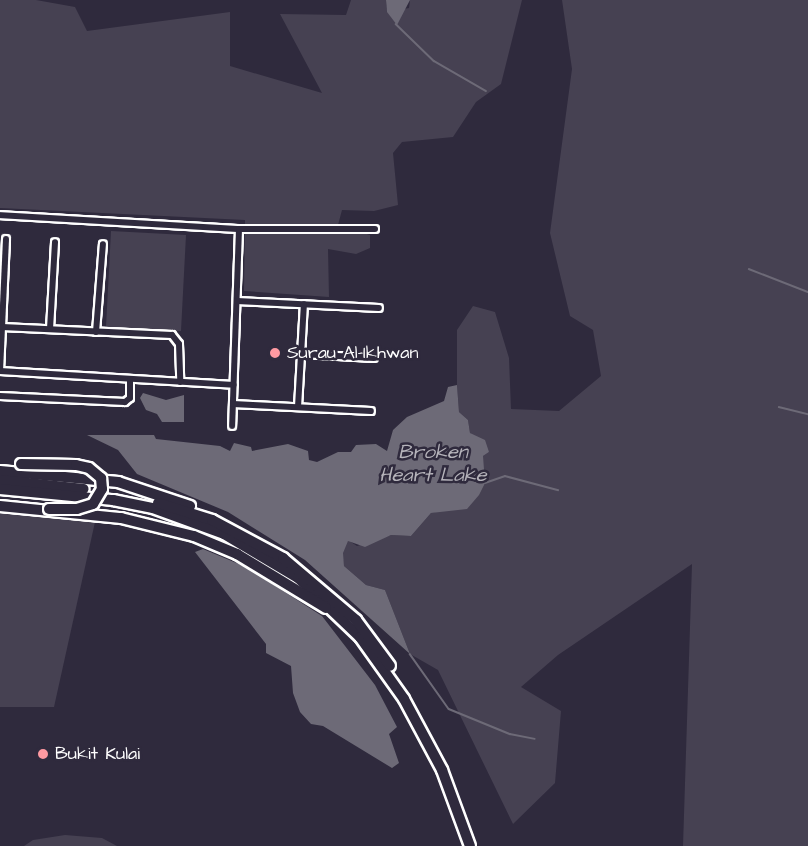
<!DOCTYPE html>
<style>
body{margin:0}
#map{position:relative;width:808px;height:846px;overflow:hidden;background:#2f2a3d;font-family:"Architects Daughter",sans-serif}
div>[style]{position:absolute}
.green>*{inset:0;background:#464152}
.water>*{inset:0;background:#6d6a77}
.stream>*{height:1.5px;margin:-0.75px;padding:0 0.75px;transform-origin:0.75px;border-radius:0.75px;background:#6d6a77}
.roads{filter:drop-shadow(2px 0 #fff) drop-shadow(-2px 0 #fff) drop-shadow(0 2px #fff) drop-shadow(0 -2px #fff)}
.minor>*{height:6px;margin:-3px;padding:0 3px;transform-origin:3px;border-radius:3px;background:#2f2a3d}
.primary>*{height:10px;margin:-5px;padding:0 5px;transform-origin:5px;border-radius:5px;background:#2f2a3d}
.bridges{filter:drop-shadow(2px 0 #fff) drop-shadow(-2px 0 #fff) drop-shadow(0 2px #fff) drop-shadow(0 -2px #fff)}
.primary-bridge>*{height:10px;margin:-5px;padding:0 5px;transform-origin:5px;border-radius:5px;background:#2f2a3d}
.dots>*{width:16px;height:16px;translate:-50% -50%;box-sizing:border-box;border:3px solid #2f2a3d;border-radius:50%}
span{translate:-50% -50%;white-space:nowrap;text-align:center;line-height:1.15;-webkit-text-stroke:5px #2f2a3d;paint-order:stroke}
.poi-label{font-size:18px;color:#fff}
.left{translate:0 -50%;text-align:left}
.water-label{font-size:20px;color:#b6b4bb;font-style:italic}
</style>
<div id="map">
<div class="green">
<i style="clip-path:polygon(0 0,36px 0,75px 7px,87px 31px,230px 12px,230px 66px,322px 93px,280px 14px,346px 15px,351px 0,386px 0,387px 12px,409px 8px,410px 0,522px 0,501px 84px,476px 102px,453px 137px,402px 142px,393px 153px,398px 205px,374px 211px,342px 210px,338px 225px,370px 235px,370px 248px,356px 254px,328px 249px,329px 297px,244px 291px,245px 220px,0 208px)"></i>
<i style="clip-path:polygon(562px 0,808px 0,808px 846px,683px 846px,692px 564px,558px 655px,521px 687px,561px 711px,555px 783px,513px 824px,438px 670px,410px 654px,385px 590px,366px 585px,344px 566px,342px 553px,348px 540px,357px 546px,391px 535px,411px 536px,431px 513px,445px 510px,482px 468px,483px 456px,489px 452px,470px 433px,468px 420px,459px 412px,457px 385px,457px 330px,473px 306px,495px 312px,509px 358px,511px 409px,559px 411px,601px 376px,593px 330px,570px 316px,550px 233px,572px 69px)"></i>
<i style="clip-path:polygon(111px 231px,186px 235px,181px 331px,106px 327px)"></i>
<i style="clip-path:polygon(0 513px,95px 522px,54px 707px,0 707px)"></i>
<i style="clip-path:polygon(65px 835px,102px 838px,117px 846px,24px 846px,33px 840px)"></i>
</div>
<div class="water">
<i style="clip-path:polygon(386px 0,410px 0,397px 25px,387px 12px)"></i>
<i style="clip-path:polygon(457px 385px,459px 412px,468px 420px,470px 433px,485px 440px,489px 452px,483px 456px,485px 483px,479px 495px,467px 509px,431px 513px,411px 536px,391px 535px,365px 547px,348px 541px,343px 553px,344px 566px,366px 585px,385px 590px,410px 654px,305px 560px,228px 512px,137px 474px,118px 450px,87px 435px,154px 435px,156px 439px,220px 446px,230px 451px,234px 443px,251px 447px,252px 451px,288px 444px,308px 451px,309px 460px,317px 462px,338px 452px,351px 452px,356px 445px,376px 444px,387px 451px,393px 430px,407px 417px,444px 401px,448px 387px)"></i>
<i style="clip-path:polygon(143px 393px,166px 400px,184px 395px,184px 422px,162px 422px,157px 414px,146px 410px,140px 398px)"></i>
<i style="clip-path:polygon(203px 549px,246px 567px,322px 616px,375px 685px,397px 727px,389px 734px,399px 763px,392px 768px,323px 726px,311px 724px,300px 712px,293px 693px,291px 666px,266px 653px,266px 644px,195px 552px)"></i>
</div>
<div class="stream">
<i style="left:396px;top:24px;width:53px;rotate:44.2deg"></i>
<i style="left:434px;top:61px;width:60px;rotate:30deg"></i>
<i style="left:749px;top:269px;width:63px;rotate:21.3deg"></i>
<i style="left:779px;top:407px;width:30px;rotate:14deg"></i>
<i style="left:485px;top:483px;width:21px;rotate:-19deg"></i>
<i style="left:505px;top:476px;width:55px;rotate:14.8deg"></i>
<i style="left:410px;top:654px;width:67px;rotate:54.7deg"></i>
<i style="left:449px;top:709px;width:66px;rotate:22.3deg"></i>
<i style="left:510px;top:734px;width:25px;rotate:11deg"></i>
</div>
<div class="roads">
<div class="minor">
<i style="left:0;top:215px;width:239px;rotate:3.4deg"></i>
<i style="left:239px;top:229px;width:197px;rotate:92deg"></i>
<i style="left:239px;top:229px;width:136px"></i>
<i style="left:6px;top:239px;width:132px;rotate:92.6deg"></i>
<i style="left:0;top:371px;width:234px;rotate:3.4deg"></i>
<i style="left:237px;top:301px;width:142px;rotate:2.8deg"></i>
<i style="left:2px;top:327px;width:170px;rotate:2.7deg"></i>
<i style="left:172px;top:335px;width:11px;rotate:52deg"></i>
<i style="left:179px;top:344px;width:38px;rotate:88deg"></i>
<i style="left:50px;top:329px;width:87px;rotate:-86.7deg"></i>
<i style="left:96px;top:332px;width:88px;rotate:-85.5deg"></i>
<i style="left:301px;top:354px;width:73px;rotate:3.1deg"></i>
<i style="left:0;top:396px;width:125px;rotate:2.7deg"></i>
<i style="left:125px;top:402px;width:6px;rotate:-39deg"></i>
<i style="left:130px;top:398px;width:19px;rotate:-90deg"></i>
<i style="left:233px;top:404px;width:138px;rotate:2.9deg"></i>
<i style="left:298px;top:407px;width:103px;rotate:-86.7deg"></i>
</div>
<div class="primary">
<i style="left:0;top:471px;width:119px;rotate:5.3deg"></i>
<i style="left:118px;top:482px;width:76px;rotate:18.4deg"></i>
<i style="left:0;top:480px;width:84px;rotate:6.1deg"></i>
<i style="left:0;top:489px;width:114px;rotate:5.6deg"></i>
<i style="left:113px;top:500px;width:41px;rotate:11.3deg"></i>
<i style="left:153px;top:508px;width:76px;rotate:20.1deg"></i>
<i style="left:224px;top:534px;width:86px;rotate:30.7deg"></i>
<i style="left:298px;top:578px;width:86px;rotate:43.6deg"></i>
<i style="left:360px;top:637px;width:76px;rotate:54.6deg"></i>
<i style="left:404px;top:699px;width:81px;rotate:61.8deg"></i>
<i style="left:442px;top:770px;width:81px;rotate:69.8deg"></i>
<i style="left:158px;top:503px;width:57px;rotate:17.5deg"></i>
<i style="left:212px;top:520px;width:81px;rotate:28.2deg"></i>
<i style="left:283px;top:558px;width:96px;rotate:40.3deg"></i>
<i style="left:356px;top:620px;width:57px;rotate:53.5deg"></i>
<i style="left:0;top:506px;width:122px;rotate:5.7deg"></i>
<i style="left:121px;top:518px;width:75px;rotate:13.9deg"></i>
<i style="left:194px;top:536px;width:47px;rotate:22.7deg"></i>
<i style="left:237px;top:554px;width:104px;rotate:31.2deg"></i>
</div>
</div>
<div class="bridges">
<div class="primary-bridge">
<i style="left:21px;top:464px;width:55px;rotate:1deg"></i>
<i style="left:76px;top:465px;width:13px;rotate:13deg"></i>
<i style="left:89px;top:468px;width:16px;rotate:40deg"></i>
<i style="left:101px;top:478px;width:11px;rotate:85deg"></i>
<i style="left:102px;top:489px;width:17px;rotate:121deg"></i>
<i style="left:93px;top:504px;width:17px;rotate:163deg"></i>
<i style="left:77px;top:509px;width:28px;rotate:180deg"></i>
</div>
</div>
<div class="dots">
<i style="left:275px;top:353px;background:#ff9aa2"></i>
<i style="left:43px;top:754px;background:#ff9aa2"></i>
</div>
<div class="poi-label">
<span class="left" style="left:287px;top:353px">Surau Al-Ikhwan</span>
<span class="left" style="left:55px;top:754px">Bukit Kulai</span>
</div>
<div class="water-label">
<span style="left:433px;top:464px">Broken<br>Heart Lake</span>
</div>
</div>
